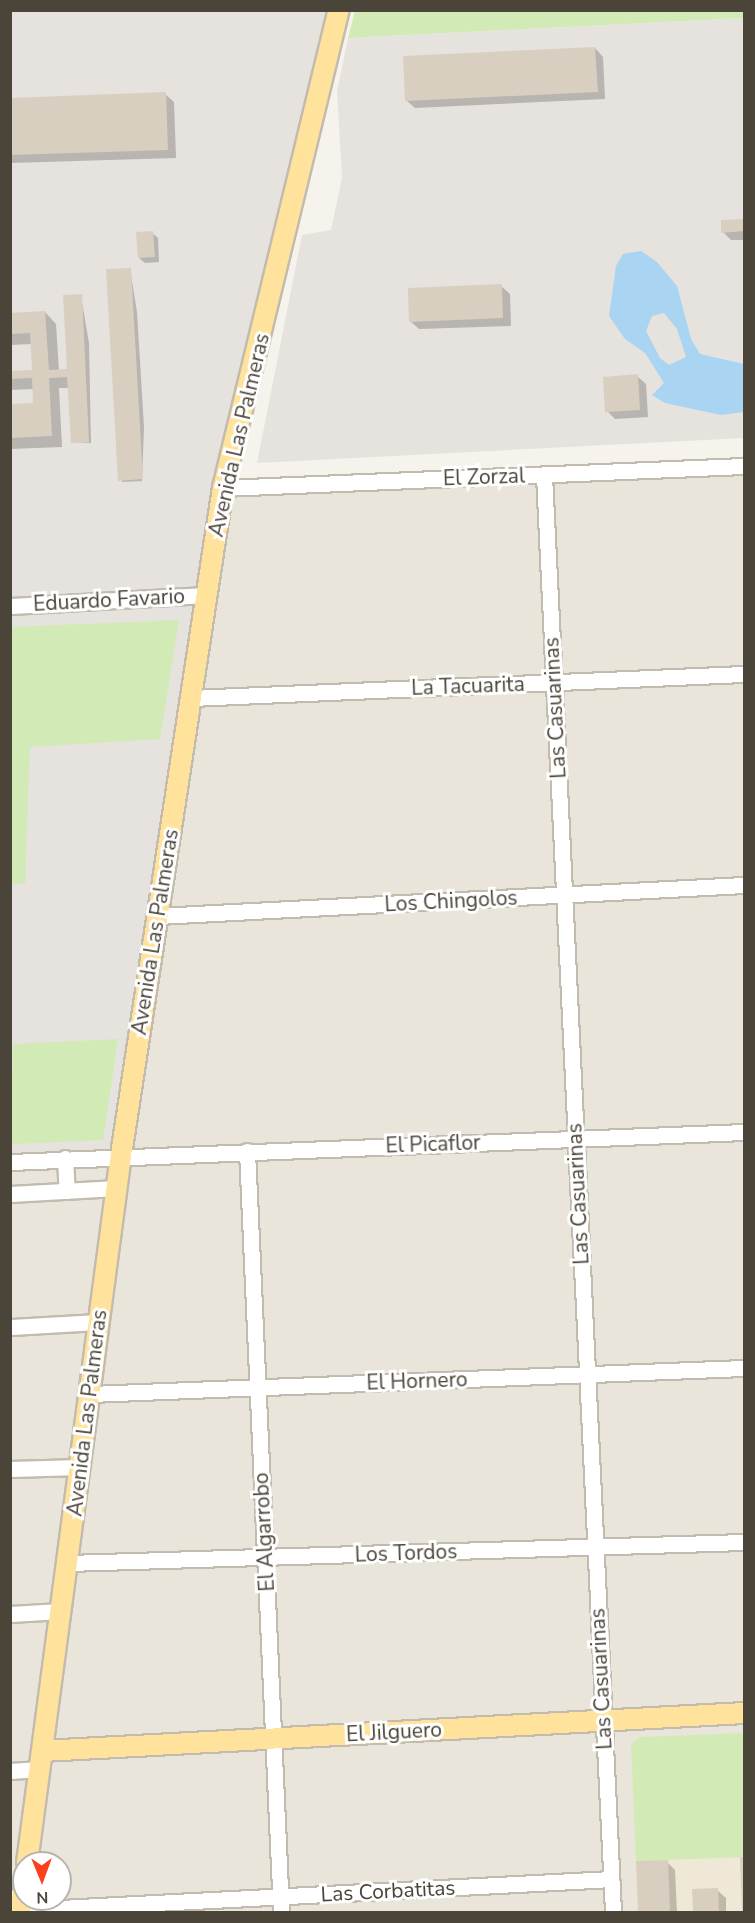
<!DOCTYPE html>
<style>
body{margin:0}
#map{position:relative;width:755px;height:1923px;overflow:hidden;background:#f6f3ec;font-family:"Nunito Sans",sans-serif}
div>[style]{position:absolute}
.residential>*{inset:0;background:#eae5da}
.industrial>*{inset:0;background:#e6e2dd}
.education>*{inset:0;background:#efe8d6}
.green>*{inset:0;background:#d2eab5}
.parking>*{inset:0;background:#e5e3e0}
.water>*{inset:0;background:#a9d4f2}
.shadow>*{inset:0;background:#0003}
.building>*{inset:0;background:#d8cfc1}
.roads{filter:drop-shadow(2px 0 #c2bbae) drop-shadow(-2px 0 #c2bbae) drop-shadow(0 2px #c2bbae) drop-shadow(0 -2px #c2bbae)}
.minor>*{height:15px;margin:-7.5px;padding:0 7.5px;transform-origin:7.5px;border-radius:7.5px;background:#fff}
.major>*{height:20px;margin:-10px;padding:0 10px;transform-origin:10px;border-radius:10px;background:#ffe39c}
span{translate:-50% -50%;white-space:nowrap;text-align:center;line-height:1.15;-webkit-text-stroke:6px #fff;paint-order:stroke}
.street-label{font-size:21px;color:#4b4439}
.frame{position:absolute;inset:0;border:12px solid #4b4439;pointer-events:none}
.north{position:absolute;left:12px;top:1851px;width:60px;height:60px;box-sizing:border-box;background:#fff;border:2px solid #b7b4b0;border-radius:50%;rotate:179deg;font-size:16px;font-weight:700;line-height:24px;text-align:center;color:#4b4439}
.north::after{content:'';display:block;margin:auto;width:21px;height:27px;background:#fc3f1d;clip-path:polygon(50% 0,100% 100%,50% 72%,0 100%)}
</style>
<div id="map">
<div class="residential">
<i style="clip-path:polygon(evenodd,744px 466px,744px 1912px,11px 1912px,11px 1162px,223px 488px,744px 466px,24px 1863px,60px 1863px,60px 1899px,24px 1899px,24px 1863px)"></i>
</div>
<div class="industrial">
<i style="clip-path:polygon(11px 11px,339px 11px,223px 488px,121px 1155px,11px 1162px)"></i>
<i style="clip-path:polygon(744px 18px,744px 438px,257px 463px,302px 235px,331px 230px,342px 178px,337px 91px,348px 38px)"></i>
</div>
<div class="education">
<i style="clip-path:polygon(744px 1857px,744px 1912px,638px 1912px,636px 1861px)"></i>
</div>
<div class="green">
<i style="clip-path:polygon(355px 11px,744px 10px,744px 18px,348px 38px)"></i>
<i style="clip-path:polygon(179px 620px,160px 739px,30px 747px,25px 884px,11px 883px,11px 627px)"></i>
<i style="clip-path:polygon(118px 1039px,103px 1140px,11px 1144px,13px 1044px)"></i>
<i style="clip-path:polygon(744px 1733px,744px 1857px,636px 1861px,631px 1744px,640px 1737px)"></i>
</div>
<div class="parking">
<i style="clip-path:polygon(170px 230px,174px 285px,140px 287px,138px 258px,154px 257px,153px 231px)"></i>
</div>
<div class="water">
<i style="clip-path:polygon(evenodd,641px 251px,657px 262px,677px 286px,691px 339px,700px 354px,744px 364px,744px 412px,721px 415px,665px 403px,652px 395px,664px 383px,645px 353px,625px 339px,609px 316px,616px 266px,623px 254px,641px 251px,664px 313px,677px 329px,686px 357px,669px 365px,660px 358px,646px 331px,652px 316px,664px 313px)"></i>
</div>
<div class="shadow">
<i style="clip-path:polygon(595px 48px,603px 57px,605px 99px,415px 108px,406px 100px)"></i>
<i style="clip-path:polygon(165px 94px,174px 102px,176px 158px,10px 163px,10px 99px)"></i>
<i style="clip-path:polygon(744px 220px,744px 240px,731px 240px,723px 232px,722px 221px)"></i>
<i style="clip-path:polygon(152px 233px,158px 238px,159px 262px,145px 263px,139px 258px)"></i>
<i style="clip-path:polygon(130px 269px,137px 312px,144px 427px,142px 481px,122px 482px)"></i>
<i style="clip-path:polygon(501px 286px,510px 294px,511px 326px,419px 329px,410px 321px)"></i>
<i style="clip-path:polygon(81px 296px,89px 343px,91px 443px,72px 442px,70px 388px,59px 388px,62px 447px,10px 449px,10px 406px,35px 404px,34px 389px,10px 390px,10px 373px,33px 372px,32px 344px,10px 345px,10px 314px,45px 312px,56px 324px,59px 371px,69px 370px)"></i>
<i style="clip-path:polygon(637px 376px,646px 384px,648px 417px,615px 419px,607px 411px)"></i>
<i style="clip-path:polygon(741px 1859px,744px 1859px,744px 1912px)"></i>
<i style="clip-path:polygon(667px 1862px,675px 1870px,677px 1912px,639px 1912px,638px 1863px)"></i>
<i style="clip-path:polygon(717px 1890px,726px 1898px,726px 1912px,695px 1912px,694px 1891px)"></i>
</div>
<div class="building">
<i style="clip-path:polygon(595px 47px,598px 92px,405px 101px,403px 56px)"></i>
<i style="clip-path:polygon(166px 92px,168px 150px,10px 155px,10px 98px)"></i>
<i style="clip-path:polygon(744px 219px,744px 231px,721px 233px,721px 220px)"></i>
<i style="clip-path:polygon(153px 231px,155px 257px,138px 258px,136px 232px)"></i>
<i style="clip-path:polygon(131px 268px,143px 479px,118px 481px,106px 269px)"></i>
<i style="clip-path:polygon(502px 284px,503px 318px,409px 322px,408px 288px)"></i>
<i style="clip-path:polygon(82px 294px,89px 442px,71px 443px,67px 377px,49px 378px,52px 436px,10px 438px,10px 404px,33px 403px,32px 378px,10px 379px,10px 371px,32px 370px,30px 333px,10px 334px,10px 313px,45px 311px,49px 370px,67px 369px,63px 295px)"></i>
<i style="clip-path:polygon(638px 374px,640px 410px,605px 412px,603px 377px)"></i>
<i style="clip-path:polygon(740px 1857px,744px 1857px,744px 1912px,742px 1912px)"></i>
<i style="clip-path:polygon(668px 1860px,670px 1912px,638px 1912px,636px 1861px)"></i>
<i style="clip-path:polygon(718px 1888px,719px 1912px,693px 1912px,692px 1889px)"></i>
</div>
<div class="roads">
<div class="minor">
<i style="left:544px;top:475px;width:1439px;rotate:87.25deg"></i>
<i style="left:223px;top:488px;width:521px;rotate:-2.42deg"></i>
<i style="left:10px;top:606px;width:197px;rotate:-3.2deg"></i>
<i style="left:191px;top:698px;width:554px;rotate:-2.49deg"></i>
<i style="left:158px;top:916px;width:587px;rotate:-3.03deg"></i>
<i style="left:247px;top:1151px;width:762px;rotate:87.44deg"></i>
<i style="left:65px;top:1158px;width:33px;rotate:87deg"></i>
<i style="left:10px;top:1162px;width:735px;rotate:-2.34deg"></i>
<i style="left:10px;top:1194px;width:107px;rotate:-3.2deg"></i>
<i style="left:10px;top:1327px;width:89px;rotate:-3.2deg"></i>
<i style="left:90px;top:1394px;width:655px;rotate:-2.28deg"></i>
<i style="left:10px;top:1469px;width:70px;rotate:-1.6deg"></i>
<i style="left:68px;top:1563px;width:676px;rotate:-1.78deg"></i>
<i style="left:10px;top:1614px;width:51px;rotate:-3.4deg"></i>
<i style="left:10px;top:1771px;width:30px;rotate:-4deg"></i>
<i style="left:10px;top:1898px;width:33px;rotate:20deg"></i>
<i style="left:41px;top:1909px;width:571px;rotate:-3.01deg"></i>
</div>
<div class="major">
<i style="left:43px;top:1751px;width:702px;rotate:-3.1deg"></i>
<i style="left:27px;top:1863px;width:714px;rotate:-82.44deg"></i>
<i style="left:121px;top:1155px;width:675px;rotate:-81.31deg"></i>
<i style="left:223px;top:488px;width:492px;rotate:-76.4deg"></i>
<i style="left:20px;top:1912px;width:30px;rotate:-82deg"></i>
</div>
</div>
<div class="street-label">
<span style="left:239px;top:435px;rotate:-77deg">Avenida Las Palmeras</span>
<span style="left:484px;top:477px;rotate:-2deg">El Zorzal</span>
<span style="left:109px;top:600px;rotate:-3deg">Eduardo Favario</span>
<span style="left:468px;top:686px;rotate:-2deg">La Tacuarita</span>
<span style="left:555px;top:708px;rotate:-93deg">Las Casuarinas</span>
<span style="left:451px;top:901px;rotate:-3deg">Los Chingolos</span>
<span style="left:155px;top:932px;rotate:-81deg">Avenida Las Palmeras</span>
<span style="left:433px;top:1144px;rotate:-2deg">El Picaflor</span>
<span style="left:578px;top:1194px;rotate:-93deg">Las Casuarinas</span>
<span style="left:417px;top:1381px;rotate:-2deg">El Hornero</span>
<span style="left:87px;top:1413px;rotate:-83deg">Avenida Las Palmeras</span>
<span style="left:264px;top:1532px;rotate:-93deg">El Algarrobo</span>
<span style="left:406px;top:1553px;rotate:-2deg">Los Tordos</span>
<span style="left:601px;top:1679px;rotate:-93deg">Las Casuarinas</span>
<span style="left:394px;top:1732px;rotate:-3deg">El Jilguero</span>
<span style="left:388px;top:1891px;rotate:-3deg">Las Corbatitas</span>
</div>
<div class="frame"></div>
<div class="north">N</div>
</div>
